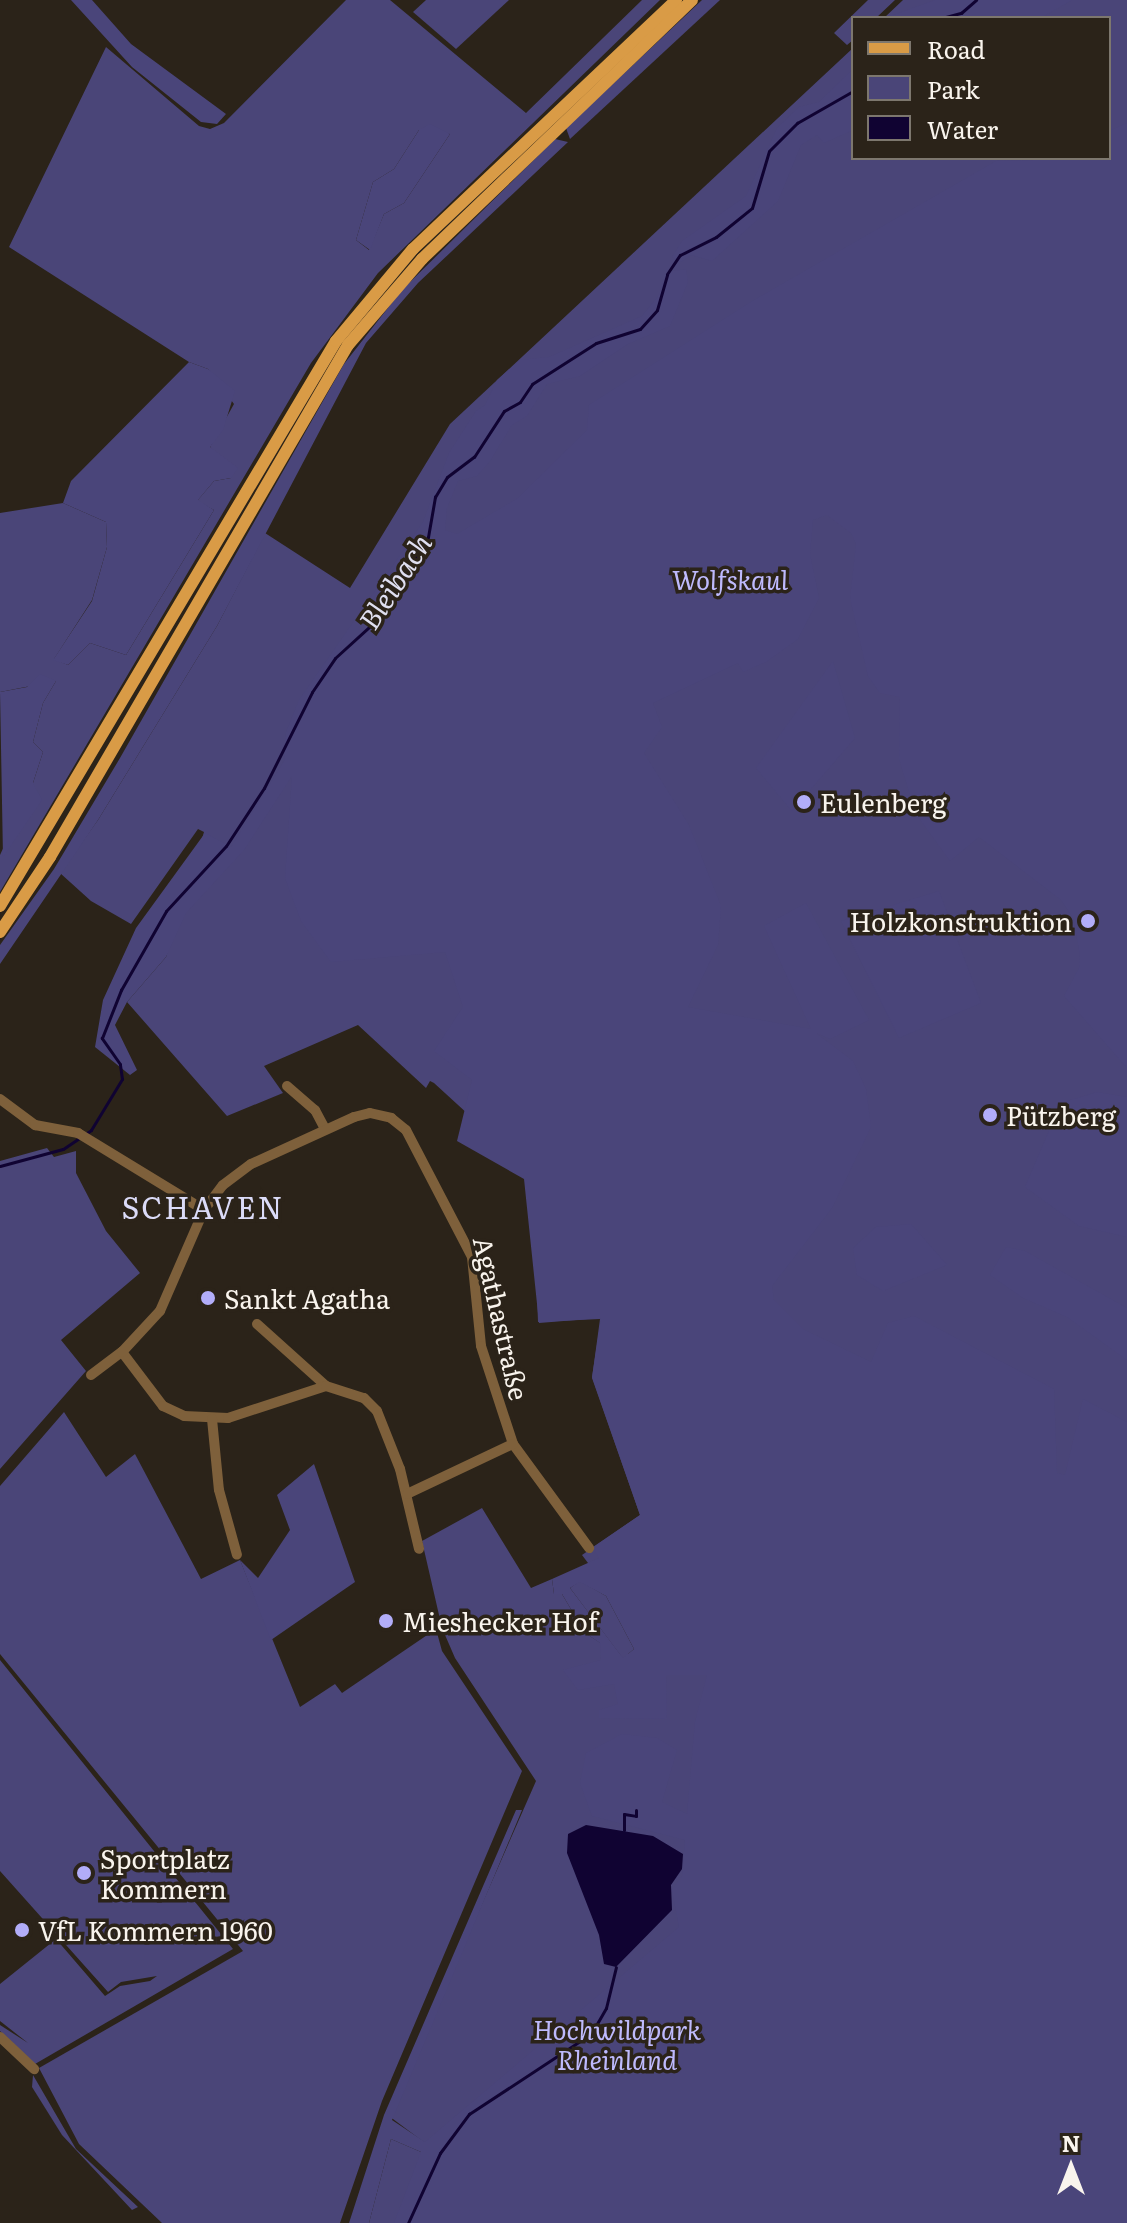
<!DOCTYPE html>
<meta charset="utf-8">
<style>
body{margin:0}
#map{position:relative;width:1127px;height:2223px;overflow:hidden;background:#2b2319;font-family:Literata,serif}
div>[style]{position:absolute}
.green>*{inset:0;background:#4a4578}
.forest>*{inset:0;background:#4a457a}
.water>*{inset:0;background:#100332}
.stream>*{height:3px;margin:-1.5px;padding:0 1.5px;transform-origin:1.5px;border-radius:1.5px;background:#100332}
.minor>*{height:10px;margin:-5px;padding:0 5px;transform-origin:5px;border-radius:5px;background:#7e603b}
.major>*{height:12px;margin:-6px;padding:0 6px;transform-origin:6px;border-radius:6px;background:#d99b46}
.dots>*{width:22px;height:22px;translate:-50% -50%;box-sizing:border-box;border:4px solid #2b2319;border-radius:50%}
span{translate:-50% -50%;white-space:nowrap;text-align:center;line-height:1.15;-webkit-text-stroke:7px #2b2319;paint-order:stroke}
.park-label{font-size:26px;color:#bebafd;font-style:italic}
.poi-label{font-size:26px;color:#f9f4ed}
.left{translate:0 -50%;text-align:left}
.right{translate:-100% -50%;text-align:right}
.street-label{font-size:26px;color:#f9f4ed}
.water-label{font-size:28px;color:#dfdff0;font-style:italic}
.quarter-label{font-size:30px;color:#dbdbf8;letter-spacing:2px}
.legend{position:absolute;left:851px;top:16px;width:260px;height:144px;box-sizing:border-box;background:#2b2319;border:2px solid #7d776e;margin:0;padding:10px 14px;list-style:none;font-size:24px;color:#f9f4ed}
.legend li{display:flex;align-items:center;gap:16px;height:40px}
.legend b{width:40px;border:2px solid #7d776e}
.north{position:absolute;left:1031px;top:2127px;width:80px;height:80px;-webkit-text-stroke:6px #2b2319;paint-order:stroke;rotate:0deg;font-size:22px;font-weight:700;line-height:32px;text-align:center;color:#f9f4ed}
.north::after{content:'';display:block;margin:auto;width:28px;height:36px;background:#f9f4ed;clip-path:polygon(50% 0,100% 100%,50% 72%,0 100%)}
</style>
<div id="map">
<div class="green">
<i style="clip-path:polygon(evenodd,346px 0,390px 0,526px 113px,642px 0,660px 0,378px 273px,311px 363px,0 892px,0 855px,33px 783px,43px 752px,33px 742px,43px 703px,56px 681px,0 692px,0 513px,63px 503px,106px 522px,107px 547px,92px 600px,54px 659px,68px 665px,90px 643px,126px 655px,214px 510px,197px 501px,214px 481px,231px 478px,210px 447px,234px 404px,208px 369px,189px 362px,9px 247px,106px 47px,199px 126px,210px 129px,224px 123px,346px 0,419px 130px,450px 134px,404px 203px,384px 214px,369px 250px,356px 240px,373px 182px,394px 169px,419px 130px)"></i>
<i style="clip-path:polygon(426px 0,509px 0,456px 49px,413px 12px)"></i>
<i style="clip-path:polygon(868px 0,895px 0,876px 18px,853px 18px,853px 40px,847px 45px,834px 33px)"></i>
<i style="clip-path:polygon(903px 0,1127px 0,1127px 2223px,369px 2223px,391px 2139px,421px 2152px,425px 2143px,389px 2116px,536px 1781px,455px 1658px,442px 1628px,422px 1541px,482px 1508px,531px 1588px,552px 1579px,554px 1594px,562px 1594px,585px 1633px,621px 1656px,570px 1588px,580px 1581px,606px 1596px,634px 1649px,628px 1654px,654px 1651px,582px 1555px,640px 1515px,592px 1378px,600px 1319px,538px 1322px,533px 1189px,516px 1158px,434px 1083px,430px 1081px,426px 1088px,358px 1025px,264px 1066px,283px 1093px,227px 1116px,127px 1002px,166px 957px,204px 832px,198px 829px,131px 924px,91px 901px,60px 873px,98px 820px,217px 626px,265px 533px,350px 588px,450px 424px,853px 48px,853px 158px,1109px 158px,1109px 18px,884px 18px)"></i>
<i style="clip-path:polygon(47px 1148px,54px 1157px,76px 1151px,76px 1173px,106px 1231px,140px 1273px,61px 1340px,86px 1371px,0 1469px,0 1161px)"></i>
<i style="clip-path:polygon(64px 1412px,106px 1477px,135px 1454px,201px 1579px,240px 1560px,300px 1707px,335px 1684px,342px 1693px,436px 1629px,442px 1651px,522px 1771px,382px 2101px,340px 2223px,162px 2223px,79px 2144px,39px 2068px,243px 1951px,0 1654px,0 1486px)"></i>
<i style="clip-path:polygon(0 1660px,233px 1949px,35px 2064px,0 2031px,0 2025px,28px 2043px,0 2021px,0 1984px,56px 1939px,105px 1996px,120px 1986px,150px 1981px,157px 1976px,121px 1982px,108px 1992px,0 1871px)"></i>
<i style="clip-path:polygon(33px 2075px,76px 2149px,138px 2207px,132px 2210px,62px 2135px,32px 2087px)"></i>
</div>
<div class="forest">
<i style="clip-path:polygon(71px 0,92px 0,131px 44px,226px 114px,217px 124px,201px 122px,132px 67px)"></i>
<i style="clip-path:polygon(702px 0,720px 0,570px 139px,566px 128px)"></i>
<i style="clip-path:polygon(935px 0,1072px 0,1041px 18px,885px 18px)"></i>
<i style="clip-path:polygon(853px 69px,853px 130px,824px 143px,817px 135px,801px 145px,778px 201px,712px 261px,691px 255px,681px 262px,672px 257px,682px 241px,746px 196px,777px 128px,799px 107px,819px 102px)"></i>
<i style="clip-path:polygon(evenodd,1127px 123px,1127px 1068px,1064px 996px,1079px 968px,1080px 955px,1073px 918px,1061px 900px,979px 837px,950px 861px,916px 814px,899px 759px,900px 697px,880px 693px,868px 676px,850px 598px,856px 544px,851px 533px,827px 515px,813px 520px,810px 554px,819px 598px,798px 639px,766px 662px,743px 672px,738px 663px,653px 703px,662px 727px,644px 753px,689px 825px,721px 906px,718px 945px,688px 1007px,811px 1029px,764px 926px,806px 903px,869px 1020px,830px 1039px,816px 1033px,853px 1061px,866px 1089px,871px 1127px,832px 1208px,772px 1286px,774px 1300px,803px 1329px,871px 1362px,888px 1323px,914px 1316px,1054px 1389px,1057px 1473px,1065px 1475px,1083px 1399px,1127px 1422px,1127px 2223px,394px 2223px,421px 2152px,391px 2139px,369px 2223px,349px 2223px,384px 2115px,516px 1810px,522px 1810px,392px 2120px,425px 2142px,679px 1927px,672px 1890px,682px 1876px,685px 1840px,592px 1816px,580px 1783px,586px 1753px,622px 1734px,657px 1738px,677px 1750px,662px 1802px,687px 1814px,695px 1722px,707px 1675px,666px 1675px,667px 1719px,599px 1718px,599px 1710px,618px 1704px,614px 1684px,578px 1690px,563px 1670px,601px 1660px,600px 1643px,585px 1633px,562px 1594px,554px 1594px,552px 1579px,599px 1558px,593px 1547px,640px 1515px,592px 1377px,601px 1318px,539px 1323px,524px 1179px,457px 1141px,472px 1080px,434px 1051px,463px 1007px,445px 952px,331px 962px,301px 921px,285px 878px,292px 776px,244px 850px,186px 913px,166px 957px,127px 1002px,115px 1025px,137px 1070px,130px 1075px,95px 1047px,103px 1000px,136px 928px,205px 833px,231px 847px,284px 761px,286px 732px,299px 700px,423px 522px,449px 453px,476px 411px,485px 405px,497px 380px,520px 360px,549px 357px,642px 316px,659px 295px,667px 272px,686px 269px,688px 282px,670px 326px,628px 344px,580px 376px,547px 384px,527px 416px,512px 425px,490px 461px,477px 476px,458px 481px,447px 508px,445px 530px,457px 534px,518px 498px,587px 430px,589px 405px,754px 300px,996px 161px,1109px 158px,1109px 131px,1127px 123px,580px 1582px,606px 1596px,634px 1649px,623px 1658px,570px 1588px,580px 1582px)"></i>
<i style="clip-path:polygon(430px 124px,450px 134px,404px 203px,384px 214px,370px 250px,356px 240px,373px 182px,394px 169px,419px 130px)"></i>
<i style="clip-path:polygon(555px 139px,568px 142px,418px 283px,366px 343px,217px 626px,98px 820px,0 964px,0 945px,54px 869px,120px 758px,344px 364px,402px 290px)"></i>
<i style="clip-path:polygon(189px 362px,208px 369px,235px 391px,223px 430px,210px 447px,238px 468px,231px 478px,214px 481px,198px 500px,214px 510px,126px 655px,90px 643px,68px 665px,53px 660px,92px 601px,107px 547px,106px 522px,63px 503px,71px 481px)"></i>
<i style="clip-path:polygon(833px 661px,855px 738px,792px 811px,756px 768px)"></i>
<i style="clip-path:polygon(40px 674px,56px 681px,43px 703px,33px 742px,43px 752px,33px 783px,42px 800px,3px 857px,0 692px,27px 687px)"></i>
<i style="clip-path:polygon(939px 891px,981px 1003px,899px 1038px,841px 921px)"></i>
<i style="clip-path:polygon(1097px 1092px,1127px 1097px,1127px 1237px,1079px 1226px,1025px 1187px,1061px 1103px)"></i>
<i style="clip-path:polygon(911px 1224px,947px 1265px,883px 1291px,857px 1275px,853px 1248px,876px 1227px)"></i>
<i style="clip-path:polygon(1006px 1247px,1025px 1251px,1127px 1308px,1127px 1360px,1067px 1317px,1023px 1298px,990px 1275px)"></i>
<i style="clip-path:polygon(314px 1464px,355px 1582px,271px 1640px,240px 1560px,258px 1578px,290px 1530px,277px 1495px)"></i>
</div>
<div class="water">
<i style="clip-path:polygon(586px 1825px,653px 1836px,683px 1854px,682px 1869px,671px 1885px,672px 1910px,616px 1967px,604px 1964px,599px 1935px,567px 1853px,568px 1834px)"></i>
</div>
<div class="stream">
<i style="left:942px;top:18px;width:20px;rotate:-15deg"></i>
<i style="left:961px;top:13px;width:20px;rotate:-41deg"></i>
<i style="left:0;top:1166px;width:65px;rotate:-15.1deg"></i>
<i style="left:63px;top:1149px;width:34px;rotate:-34deg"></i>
<i style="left:91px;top:1130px;width:60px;rotate:-58.7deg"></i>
<i style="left:122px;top:1079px;width:15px;rotate:-98deg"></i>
<i style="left:120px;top:1064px;width:32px;rotate:-125deg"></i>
<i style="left:102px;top:1038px;width:52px;rotate:-68.4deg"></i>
<i style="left:121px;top:990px;width:91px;rotate:-60.3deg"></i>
<i style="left:166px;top:911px;width:88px;rotate:-47.3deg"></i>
<i style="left:226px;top:846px;width:69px;rotate:-56.8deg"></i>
<i style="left:264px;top:788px;width:107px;rotate:-63.4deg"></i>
<i style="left:312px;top:692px;width:41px;rotate:-55.9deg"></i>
<i style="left:335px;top:658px;width:47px;rotate:-42.4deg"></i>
<i style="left:370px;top:626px;width:106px;rotate:-56.9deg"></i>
<i style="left:428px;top:537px;width:41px;rotate:-80.1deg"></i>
<i style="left:435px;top:497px;width:23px;rotate:-59deg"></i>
<i style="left:447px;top:477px;width:34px;rotate:-37deg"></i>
<i style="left:474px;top:457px;width:55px;rotate:-56.9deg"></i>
<i style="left:504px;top:411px;width:18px;rotate:-29deg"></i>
<i style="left:520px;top:402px;width:22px;rotate:-56deg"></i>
<i style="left:532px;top:384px;width:76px;rotate:-32.6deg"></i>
<i style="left:596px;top:343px;width:46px;rotate:-17.7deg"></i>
<i style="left:640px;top:329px;width:25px;rotate:-48deg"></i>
<i style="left:657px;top:310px;width:37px;rotate:-74deg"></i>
<i style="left:667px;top:274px;width:23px;rotate:-56deg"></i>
<i style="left:680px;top:255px;width:40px;rotate:-26.6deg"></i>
<i style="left:716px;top:237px;width:46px;rotate:-38.9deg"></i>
<i style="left:752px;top:208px;width:59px;rotate:-73.4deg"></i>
<i style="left:769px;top:151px;width:40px;rotate:-45deg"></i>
<i style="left:797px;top:123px;width:64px;rotate:-29.7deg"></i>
<i style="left:624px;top:1830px;width:16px;rotate:-90deg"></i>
<i style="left:624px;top:1814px;width:12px;rotate:9deg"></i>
<i style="left:636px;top:1816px;width:6px;rotate:-90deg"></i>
<i style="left:408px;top:2223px;width:77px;rotate:-65.4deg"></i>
<i style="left:440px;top:2153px;width:49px;rotate:-53.4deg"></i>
<i style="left:469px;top:2114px;width:146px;rotate:-33.3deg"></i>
<i style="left:591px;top:2034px;width:30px;rotate:-60deg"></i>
<i style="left:606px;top:2008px;width:42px;rotate:-76.3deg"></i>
</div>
<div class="minor">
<i style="left:287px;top:1086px;width:37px;rotate:41deg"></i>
<i style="left:315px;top:1110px;width:21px;rotate:62deg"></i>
<i style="left:0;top:1099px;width:44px;rotate:36.6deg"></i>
<i style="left:35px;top:1125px;width:44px;rotate:10.5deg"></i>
<i style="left:78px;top:1133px;width:148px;rotate:31.4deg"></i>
<i style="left:257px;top:1324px;width:93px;rotate:41.9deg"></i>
<i style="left:122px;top:1352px;width:68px;rotate:52.8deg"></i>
<i style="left:163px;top:1406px;width:23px;rotate:25deg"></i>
<i style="left:184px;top:1416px;width:44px;rotate:2.6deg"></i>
<i style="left:228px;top:1418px;width:103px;rotate:-18.1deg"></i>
<i style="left:326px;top:1386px;width:40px;rotate:18deg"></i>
<i style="left:364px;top:1398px;width:18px;rotate:45deg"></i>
<i style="left:377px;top:1411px;width:62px;rotate:68.4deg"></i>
<i style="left:400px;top:1469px;width:82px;rotate:76.6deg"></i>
<i style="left:91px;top:1375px;width:39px;rotate:-37deg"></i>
<i style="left:122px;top:1352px;width:56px;rotate:-47.2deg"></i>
<i style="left:160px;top:1311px;width:110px;rotate:-66.5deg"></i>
<i style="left:204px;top:1210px;width:31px;rotate:-53deg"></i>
<i style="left:223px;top:1185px;width:35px;rotate:-37deg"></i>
<i style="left:251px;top:1164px;width:113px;rotate:-24.5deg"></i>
<i style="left:354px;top:1117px;width:16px;rotate:-14deg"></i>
<i style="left:370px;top:1113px;width:22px;rotate:13deg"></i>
<i style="left:391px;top:1118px;width:19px;rotate:39deg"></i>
<i style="left:406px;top:1130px;width:143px;rotate:62.5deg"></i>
<i style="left:472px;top:1257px;width:89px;rotate:84.2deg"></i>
<i style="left:481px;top:1346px;width:103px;rotate:71.9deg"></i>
<i style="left:513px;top:1444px;width:129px;rotate:53.8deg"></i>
<i style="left:212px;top:1419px;width:71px;rotate:84.4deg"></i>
<i style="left:219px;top:1490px;width:67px;rotate:74.5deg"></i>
<i style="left:407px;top:1494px;width:117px;rotate:-25.3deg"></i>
<i style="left:0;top:2037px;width:47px;rotate:43.3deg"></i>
</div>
<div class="major">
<i style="left:0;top:906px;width:657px;rotate:-59.26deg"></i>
<i style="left:336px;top:341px;width:120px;rotate:-50.1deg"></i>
<i style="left:413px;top:249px;width:362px;rotate:-43.4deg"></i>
<i style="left:0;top:932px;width:90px;rotate:-56.3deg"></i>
<i style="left:50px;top:857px;width:592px;rotate:-59.8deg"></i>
<i style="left:348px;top:345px;width:113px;rotate:-49.3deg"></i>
<i style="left:422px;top:259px;width:374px;rotate:-43.8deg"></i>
</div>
<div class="dots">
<i style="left:804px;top:802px;background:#b2adf9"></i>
<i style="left:1088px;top:921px;background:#b2adf9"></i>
<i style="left:990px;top:1115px;background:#b2adf9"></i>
<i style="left:208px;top:1298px;background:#b2adf9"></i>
<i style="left:386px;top:1621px;background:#b2adf9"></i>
<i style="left:84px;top:1873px;background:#b2adf9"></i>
<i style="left:22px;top:1930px;background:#b2adf9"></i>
</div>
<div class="park-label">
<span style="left:730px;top:579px">Wolfskaul</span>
<span style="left:617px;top:2044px">Hochwildpark<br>Rheinland</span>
</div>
<div class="poi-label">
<span class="left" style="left:820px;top:802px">Eulenberg</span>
<span class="right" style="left:1072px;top:921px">Holzkonstruktion</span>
<span class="left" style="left:1006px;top:1115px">Pützberg</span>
<span class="left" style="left:224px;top:1298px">Sankt Agatha</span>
<span class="left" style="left:402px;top:1621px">Mieshecker Hof</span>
<span class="left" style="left:100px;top:1873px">Sportplatz<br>Kommern</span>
<span class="left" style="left:38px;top:1930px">VfL Kommern 1960</span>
</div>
<div class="street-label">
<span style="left:502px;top:1318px;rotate:77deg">Agathastraße</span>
</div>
<div class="water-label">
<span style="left:394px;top:581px;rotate:-57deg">Bleibach</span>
</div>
<div class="quarter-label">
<span style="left:203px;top:1206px">SCHAVEN</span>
</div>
<ul class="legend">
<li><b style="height:10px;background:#d99b46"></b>Road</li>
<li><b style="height:22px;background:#4a4578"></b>Park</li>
<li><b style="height:22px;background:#100332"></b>Water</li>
</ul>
<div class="north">N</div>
</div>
